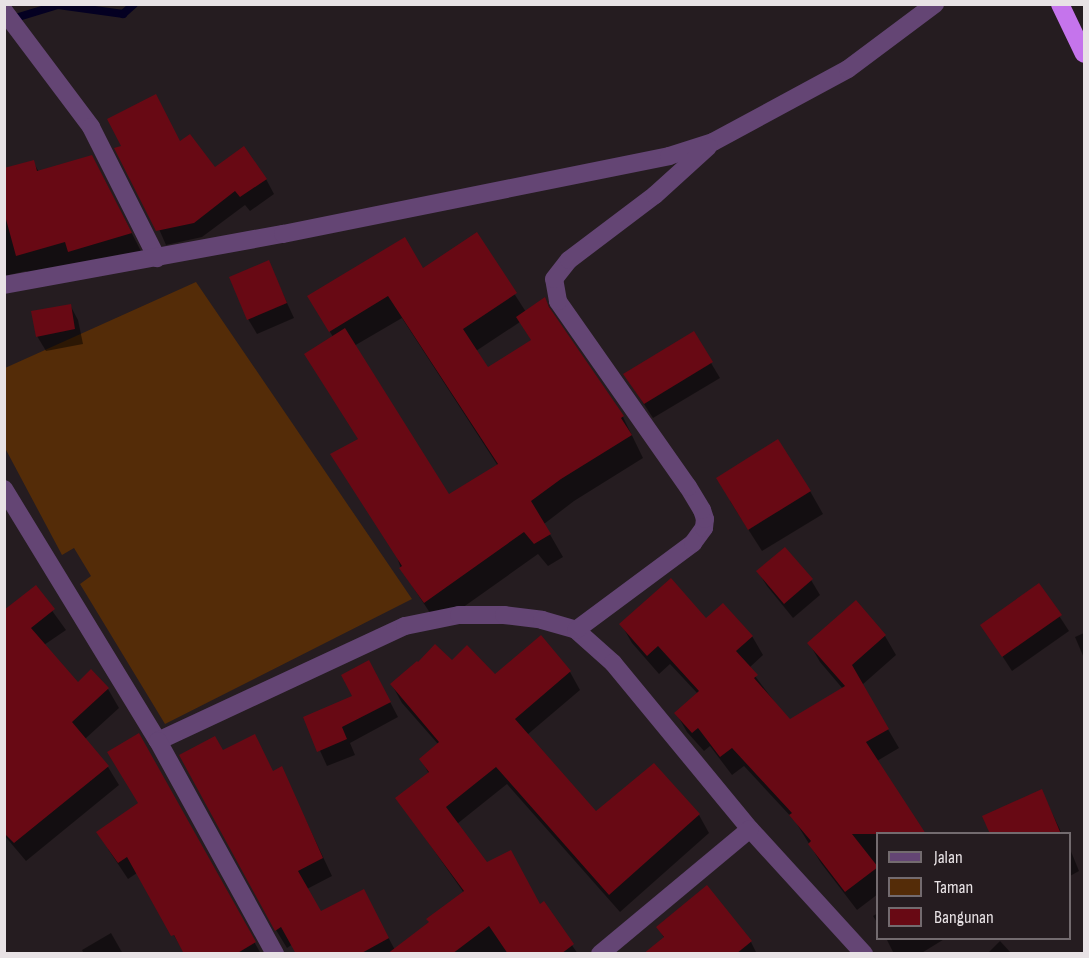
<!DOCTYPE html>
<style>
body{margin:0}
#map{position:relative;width:1089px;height:958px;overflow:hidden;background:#251c20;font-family:"Sofia Sans Condensed",sans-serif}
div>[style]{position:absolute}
.green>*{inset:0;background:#542c08}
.shadow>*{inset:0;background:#0007}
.stream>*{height:8px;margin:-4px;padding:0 4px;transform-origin:4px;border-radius:4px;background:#040022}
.building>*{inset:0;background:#680914}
.minor>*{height:18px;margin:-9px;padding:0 9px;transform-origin:9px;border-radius:9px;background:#644574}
.highway>*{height:18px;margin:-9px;padding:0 9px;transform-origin:9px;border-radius:9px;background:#c574ec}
span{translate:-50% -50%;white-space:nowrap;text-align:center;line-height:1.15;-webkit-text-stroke:5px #251c20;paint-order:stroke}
.frame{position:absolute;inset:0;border:6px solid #e8e2e5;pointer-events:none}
.legend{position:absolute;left:876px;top:832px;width:195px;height:108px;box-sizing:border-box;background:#251c20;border:2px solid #736b6f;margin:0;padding:8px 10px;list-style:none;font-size:18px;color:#e8e2e5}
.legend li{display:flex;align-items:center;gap:12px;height:30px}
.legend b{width:30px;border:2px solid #736b6f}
</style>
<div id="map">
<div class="green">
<i style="clip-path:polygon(196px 282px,412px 599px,165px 724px,80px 584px,91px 576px,74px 548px,62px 555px,5px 448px,5px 368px)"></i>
</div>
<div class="shadow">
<i style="clip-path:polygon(180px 143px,214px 169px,266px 179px,274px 194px,250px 211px,245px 205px,202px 237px,166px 245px,123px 147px)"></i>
<i style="clip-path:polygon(92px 156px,143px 255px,30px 277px,26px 271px,4px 276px,4px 208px,33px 162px,39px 172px)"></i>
<i style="clip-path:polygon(evenodd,476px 234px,526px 312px,545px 299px,558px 324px,623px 417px,643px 458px,574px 501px,544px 524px,563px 557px,548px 566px,538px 554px,438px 625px,401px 569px,359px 440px,333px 337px,309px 296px,423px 270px,476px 234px,402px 318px,498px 466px,449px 496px,354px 346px,402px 318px,476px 234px,520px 322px,532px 341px,488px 370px,476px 351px,520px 322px)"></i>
<i style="clip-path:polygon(268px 262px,294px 318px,257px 334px,248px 319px)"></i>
<i style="clip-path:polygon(70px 305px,78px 320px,83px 344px,46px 351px,37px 336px)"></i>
<i style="clip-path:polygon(693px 333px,720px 378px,653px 418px,625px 375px)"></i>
<i style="clip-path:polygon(810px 491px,823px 514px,762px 551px,730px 501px)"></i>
<i style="clip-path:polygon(758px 572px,811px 580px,820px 595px,793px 618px,767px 586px)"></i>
<i style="clip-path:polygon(1039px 585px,1069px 631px,1012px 671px,982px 625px)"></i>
<i style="clip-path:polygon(35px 587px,66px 630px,44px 645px,78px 684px,108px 689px,119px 708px,85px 739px,108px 767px,119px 785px,26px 861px,4px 835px,4px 612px)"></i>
<i style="clip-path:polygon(855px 603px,885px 636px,896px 655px,862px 685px,899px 748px,877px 761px,878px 894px,857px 910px,821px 863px,795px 821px,744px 766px,732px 775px,710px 746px,704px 751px,687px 732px,676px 713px,698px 694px,670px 664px,659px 674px,632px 643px,621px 624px,706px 620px,752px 636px,763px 655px,749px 668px,789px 721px,843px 689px,820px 662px,809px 643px)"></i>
<i style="clip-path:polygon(1084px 633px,1084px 658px,1075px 637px)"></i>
<i style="clip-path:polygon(540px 637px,570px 672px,580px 690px,527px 735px,596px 814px,699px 815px,709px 833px,620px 912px,507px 784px,457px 824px,487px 864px,540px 905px,543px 903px,578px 954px,298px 954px,293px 944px,287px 948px,276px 930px,222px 751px,273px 772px,281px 768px,332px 876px,307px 889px,321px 913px,373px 909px,395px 950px,430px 923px,464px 893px,397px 798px,429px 774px,421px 759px,438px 744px,402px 703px,392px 685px,452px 662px,495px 676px)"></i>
<i style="clip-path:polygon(377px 677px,398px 717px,350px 743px,355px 755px,327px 766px,305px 718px,354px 696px)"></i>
<i style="clip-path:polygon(138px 735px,261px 954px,185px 954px,137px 873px,128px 879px,108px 849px,140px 804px)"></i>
<i style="clip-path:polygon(1041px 790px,1062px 834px,991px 834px)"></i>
<i style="clip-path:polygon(1070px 849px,1079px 871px,1070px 876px)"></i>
<i style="clip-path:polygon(878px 913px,878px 924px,873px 916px)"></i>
<i style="clip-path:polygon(658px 927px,751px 942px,757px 954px,645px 954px,664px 938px)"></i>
<i style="clip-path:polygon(111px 933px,123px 954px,84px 954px,82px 950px)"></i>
<i style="clip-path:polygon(886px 938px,946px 938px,920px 954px,894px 954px)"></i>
<i style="clip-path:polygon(1000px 941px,1012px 954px,987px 954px)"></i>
</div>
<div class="stream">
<i style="left:12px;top:19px;width:48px;rotate:-16.9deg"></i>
<i style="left:58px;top:5px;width:66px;rotate:7.9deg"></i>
<i style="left:123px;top:14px;width:15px;rotate:-42deg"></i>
</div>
<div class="building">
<i style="clip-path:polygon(156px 94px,180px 141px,190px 134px,215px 167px,244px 146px,267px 179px,240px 197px,235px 191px,194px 223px,156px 231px,114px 148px,121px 146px,107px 119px)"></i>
<i style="clip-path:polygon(92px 155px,132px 233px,68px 252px,65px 242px,16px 256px,4px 212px,4px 168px,34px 160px,37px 171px)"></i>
<i style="clip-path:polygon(477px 232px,517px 293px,463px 329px,488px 367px,531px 340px,516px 317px,545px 297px,549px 307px,624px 416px,621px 418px,632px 435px,561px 479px,531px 501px,551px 534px,534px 544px,524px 532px,424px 603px,399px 568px,402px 566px,330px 454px,358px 439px,304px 354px,345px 328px,449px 494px,498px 464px,388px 296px,329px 332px,307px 296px,405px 237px,423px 268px)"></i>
<i style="clip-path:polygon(269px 260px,287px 303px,247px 320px,229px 277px)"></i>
<i style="clip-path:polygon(71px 304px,75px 329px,36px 337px,31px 311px)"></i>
<i style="clip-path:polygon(694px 331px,713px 362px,644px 404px,623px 374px)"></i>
<i style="clip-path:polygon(778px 439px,811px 491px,748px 530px,716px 478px)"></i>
<i style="clip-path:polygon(785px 547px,813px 579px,784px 604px,756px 571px)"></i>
<i style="clip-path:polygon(671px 578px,706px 618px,723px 603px,753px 636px,736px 651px,758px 675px,754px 678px,790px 719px,845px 686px,807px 643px,856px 600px,886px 635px,852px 665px,889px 729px,866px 742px,926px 834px,852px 834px,878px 867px,845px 892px,808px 844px,811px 841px,789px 815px,792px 813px,732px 748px,720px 757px,698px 728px,692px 733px,674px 713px,699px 691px,658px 646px,647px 656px,619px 624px)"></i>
<i style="clip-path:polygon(1039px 583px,1062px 615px,1002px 657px,980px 625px)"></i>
<i style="clip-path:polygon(36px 585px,55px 609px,31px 628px,78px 682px,91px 669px,109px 688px,72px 722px,109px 766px,14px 843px,4px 833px,4px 610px)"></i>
<i style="clip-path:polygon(541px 635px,571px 671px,515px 719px,596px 811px,654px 763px,700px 814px,609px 895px,496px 767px,446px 807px,487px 862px,511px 850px,540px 904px,544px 901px,574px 944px,561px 954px,508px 954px,489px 926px,452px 954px,387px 954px,429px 922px,426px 919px,464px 891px,395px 798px,429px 772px,419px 759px,439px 742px,390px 684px,417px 661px,418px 662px,435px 644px,452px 660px,467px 645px,495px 674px)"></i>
<i style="clip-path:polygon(369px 660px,391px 702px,342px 727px,347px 739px,317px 752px,303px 717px,352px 696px,341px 675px)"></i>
<i style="clip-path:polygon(139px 733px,256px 942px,236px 954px,184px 954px,174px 935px,171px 936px,127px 857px,118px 863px,96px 832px,138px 803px,107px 752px)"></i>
<i style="clip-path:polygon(255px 734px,273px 771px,282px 766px,323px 858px,298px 871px,321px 911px,364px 889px,389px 938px,360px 954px,296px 954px,281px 927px,275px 931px,179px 755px,215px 736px,223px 750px)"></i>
<i style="clip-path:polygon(1042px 789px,1061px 834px,990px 834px,982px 816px)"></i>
<i style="clip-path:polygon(707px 885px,752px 941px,736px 954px,643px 954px,664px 937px,656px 927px)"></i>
</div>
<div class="minor">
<i style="left:4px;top:11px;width:145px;rotate:53.1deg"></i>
<i style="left:91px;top:127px;width:147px;rotate:63.3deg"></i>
<i style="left:4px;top:285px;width:284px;rotate:-10.4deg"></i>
<i style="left:283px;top:234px;width:394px;rotate:-11.4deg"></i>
<i style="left:669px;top:156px;width:46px;rotate:-17.7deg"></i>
<i style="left:713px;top:142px;width:153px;rotate:-28.4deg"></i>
<i style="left:848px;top:69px;width:109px;rotate:-36.8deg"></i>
<i style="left:4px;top:489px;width:295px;rotate:58.6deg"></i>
<i style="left:158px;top:741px;width:272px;rotate:-25deg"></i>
<i style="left:405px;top:626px;width:55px;rotate:-11.5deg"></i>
<i style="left:459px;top:615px;width:45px"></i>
<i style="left:504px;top:615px;width:38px;rotate:7deg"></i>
<i style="left:542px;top:620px;width:35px;rotate:16deg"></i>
<i style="left:576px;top:630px;width:50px;rotate:41.7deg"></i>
<i style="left:613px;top:663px;width:215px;rotate:50.5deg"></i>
<i style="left:750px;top:829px;width:169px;rotate:47.6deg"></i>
<i style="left:576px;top:630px;width:146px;rotate:-36.6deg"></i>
<i style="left:693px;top:543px;width:19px;rotate:-54deg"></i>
<i style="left:704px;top:528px;width:9px;rotate:-84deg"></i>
<i style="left:705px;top:519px;width:9px;rotate:-108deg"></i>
<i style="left:702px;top:510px;width:27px;rotate:-121deg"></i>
<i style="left:688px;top:487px;width:227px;rotate:-125deg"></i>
<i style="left:558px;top:301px;width:22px;rotate:-100deg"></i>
<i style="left:554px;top:279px;width:24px;rotate:-52deg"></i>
<i style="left:569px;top:260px;width:108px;rotate:-37.1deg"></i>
<i style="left:655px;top:195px;width:72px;rotate:-42.2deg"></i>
<i style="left:158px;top:741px;width:243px;rotate:61.2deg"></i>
<i style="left:600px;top:954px;width:195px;rotate:-39.8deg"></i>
</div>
<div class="highway">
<i style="left:1060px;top:4px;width:55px;rotate:64.4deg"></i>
</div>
<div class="frame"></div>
<ul class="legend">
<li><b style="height:8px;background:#644574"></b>Jalan</li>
<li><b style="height:16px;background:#542c08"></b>Taman</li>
<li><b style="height:16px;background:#680914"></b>Bangunan</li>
</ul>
</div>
